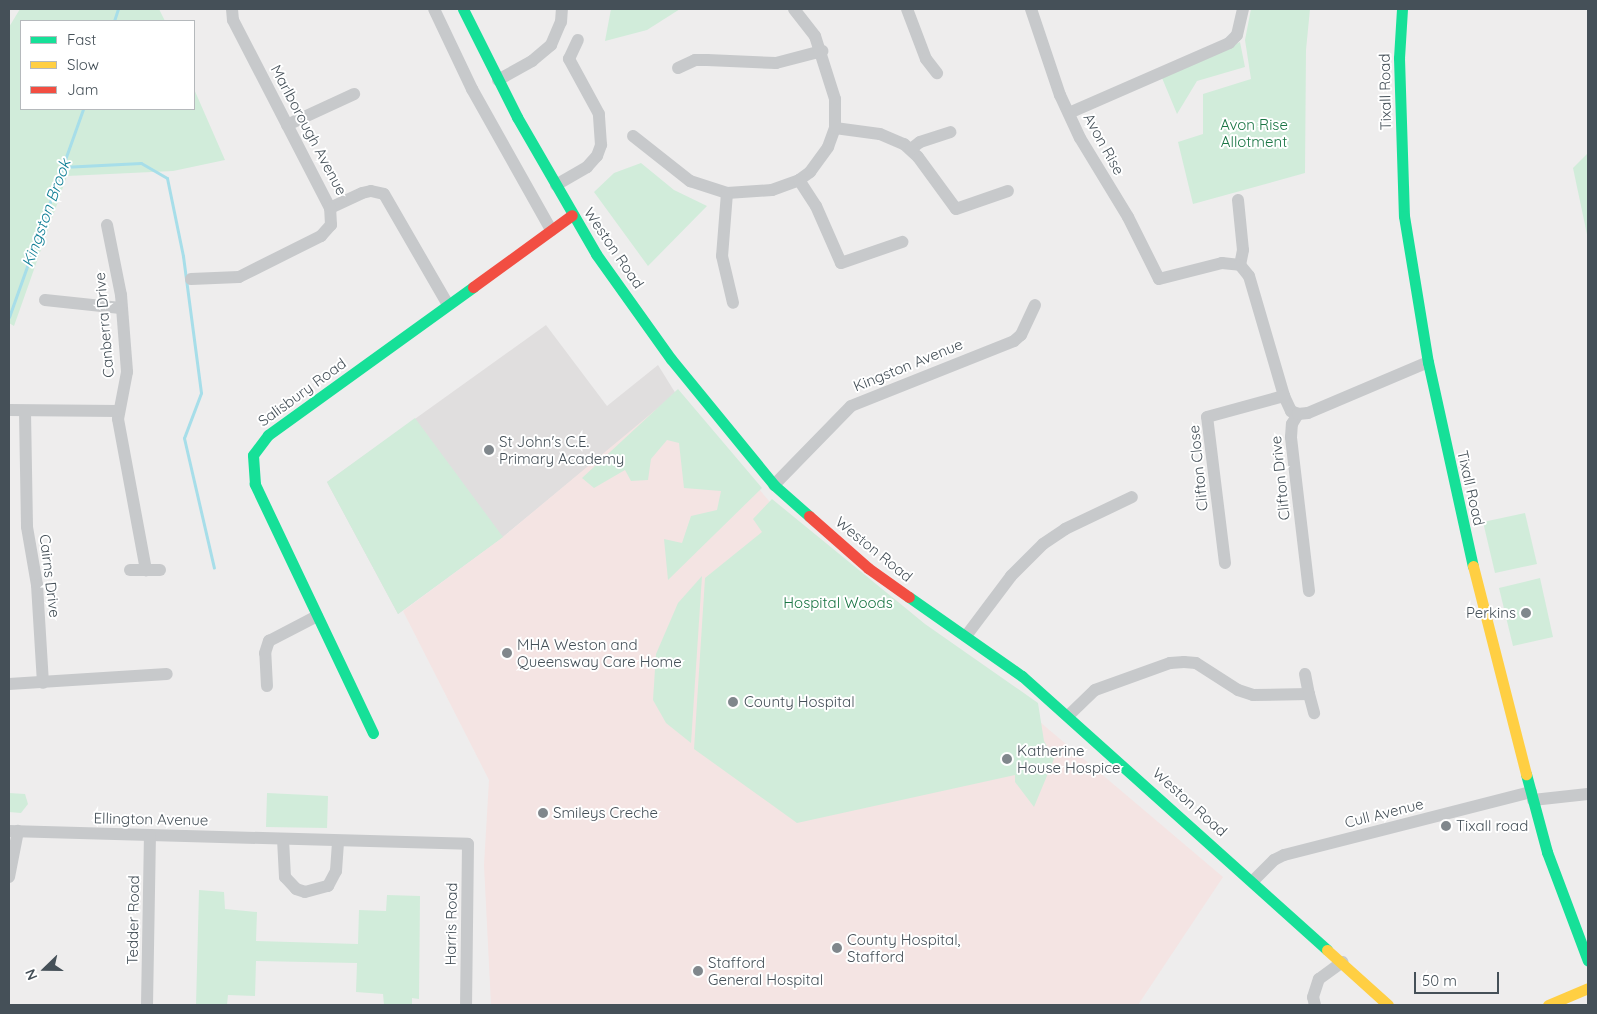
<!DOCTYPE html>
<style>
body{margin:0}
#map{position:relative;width:1597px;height:1014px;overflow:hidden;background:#eeeded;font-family:Quicksand,sans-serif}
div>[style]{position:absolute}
.education>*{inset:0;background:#e0dede}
.medical>*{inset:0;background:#f4e4e3}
.green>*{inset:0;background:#d1ecda}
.stream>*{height:3px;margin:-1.5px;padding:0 1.5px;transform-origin:1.5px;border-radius:1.5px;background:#a7dee9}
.street>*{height:12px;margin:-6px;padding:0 6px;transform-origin:6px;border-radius:6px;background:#c7c9cb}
.fast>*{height:11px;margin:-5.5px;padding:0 5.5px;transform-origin:5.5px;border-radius:5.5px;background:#16e098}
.slow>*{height:11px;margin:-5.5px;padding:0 5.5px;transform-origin:5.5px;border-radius:5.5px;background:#ffcf43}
.jam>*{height:11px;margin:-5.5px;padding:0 5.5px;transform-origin:5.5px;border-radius:5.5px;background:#f24e42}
.dots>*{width:14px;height:14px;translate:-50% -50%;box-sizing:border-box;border:2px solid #fff;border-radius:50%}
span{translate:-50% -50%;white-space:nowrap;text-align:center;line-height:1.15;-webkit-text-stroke:4px #fff;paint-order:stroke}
.street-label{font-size:15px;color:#455058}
.park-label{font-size:15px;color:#1a7544}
.poi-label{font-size:15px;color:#455058}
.left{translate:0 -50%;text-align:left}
.right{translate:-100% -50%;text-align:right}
.water-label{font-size:16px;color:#128097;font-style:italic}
.frame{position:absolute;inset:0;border:10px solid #455058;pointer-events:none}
.legend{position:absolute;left:20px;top:20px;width:175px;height:90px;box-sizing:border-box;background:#fff;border:1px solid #b5b9bc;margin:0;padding:6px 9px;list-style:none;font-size:15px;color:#455058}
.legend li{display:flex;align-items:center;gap:10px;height:25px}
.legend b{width:25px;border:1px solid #b5b9bc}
.north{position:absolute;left:20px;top:944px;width:50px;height:50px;-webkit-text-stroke:4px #fff;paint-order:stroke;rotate:248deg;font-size:14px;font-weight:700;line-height:20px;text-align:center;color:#455058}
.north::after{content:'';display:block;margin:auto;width:18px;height:22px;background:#455058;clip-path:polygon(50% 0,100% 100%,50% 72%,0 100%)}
.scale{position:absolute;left:1414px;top:972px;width:85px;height:22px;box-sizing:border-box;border:2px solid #455058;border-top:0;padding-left:6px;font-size:15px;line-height:18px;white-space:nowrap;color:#455058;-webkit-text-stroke:4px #fff;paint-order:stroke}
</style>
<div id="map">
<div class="education">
<i style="clip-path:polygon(546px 325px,607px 406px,658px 365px,676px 394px,503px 537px,398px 614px,327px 482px)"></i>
</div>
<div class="medical">
<i style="clip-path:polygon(677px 392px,780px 514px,896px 600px,1223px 877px,1138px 1005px,491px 1005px,484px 865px,489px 780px,403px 611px,503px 537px)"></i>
</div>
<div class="green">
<i style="clip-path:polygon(20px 9px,159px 9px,165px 21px,21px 21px,21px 109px,194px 109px,194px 89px,225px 160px,173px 171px,67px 176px,14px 326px,9px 323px,9px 27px)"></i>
<i style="clip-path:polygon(611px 9px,680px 9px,647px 30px,605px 41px)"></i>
<i style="clip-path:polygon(1251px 9px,1310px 9px,1306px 50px,1305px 173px,1193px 204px,1178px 142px,1203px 134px,1203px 94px,1251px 79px,1245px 40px)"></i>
<i style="clip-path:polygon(1240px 42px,1245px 67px,1197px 81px,1177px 114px,1162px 78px)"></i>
<i style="clip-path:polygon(1588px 153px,1588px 239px,1573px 168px)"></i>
<i style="clip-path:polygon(641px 163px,674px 190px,707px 206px,648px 266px,594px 192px,614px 173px)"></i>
<i style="clip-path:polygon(678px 389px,762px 488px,668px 580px,664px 539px,682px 543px,691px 516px,717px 510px,721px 491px,684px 488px,679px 443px,667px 440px,651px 459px,648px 480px,631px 481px,625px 470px,594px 488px,582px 478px)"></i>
<i style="clip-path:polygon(415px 418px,503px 537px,398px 614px,327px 482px)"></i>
<i style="clip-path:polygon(772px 499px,925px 624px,1038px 703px,1044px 741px,1054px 759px,1034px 807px,1015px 782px,1015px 775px,797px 823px,694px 749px,705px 578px,762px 532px,753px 519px)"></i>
<i style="clip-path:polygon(1525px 513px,1537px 564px,1495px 573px,1483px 522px)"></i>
<i style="clip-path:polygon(702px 576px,691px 743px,666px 723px,653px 700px,656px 654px,678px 603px)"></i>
<i style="clip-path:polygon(1540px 578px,1553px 637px,1513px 646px,1499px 588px)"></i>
<i style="clip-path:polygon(9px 793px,25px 794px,28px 804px,21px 813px,9px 812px)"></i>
<i style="clip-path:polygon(267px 793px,328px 796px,327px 828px,266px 827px)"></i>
<i style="clip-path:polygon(199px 890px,224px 892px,225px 909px,257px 912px,256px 941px,358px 944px,359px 910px,386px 911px,387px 895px,420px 896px,419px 999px,412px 998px,412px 1005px,384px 1005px,383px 994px,356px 992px,357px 963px,256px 961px,255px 996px,228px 995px,227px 1005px,196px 1005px)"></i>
</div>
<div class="stream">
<i style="left:114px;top:21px;width:13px;rotate:-72deg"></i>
<i style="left:62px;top:167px;width:79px;rotate:-2.9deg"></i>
<i style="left:141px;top:163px;width:30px;rotate:30deg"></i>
<i style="left:167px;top:178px;width:80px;rotate:78.4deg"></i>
<i style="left:183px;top:256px;width:138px;rotate:82.5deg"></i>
<i style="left:201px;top:393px;width:48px;rotate:110.7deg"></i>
<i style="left:184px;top:438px;width:133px;rotate:77deg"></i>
<i style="left:9px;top:317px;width:221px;rotate:-70.4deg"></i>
</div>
<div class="street">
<i style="left:232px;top:9px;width:11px;rotate:85deg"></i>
<i style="left:233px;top:20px;width:212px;rotate:62.7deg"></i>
<i style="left:330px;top:208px;width:35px;rotate:-25deg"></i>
<i style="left:362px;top:193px;width:9px;rotate:-13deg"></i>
<i style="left:371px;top:191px;width:13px;rotate:13deg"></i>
<i style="left:384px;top:194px;width:128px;rotate:60deg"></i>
<i style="left:434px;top:9px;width:89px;rotate:64.6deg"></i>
<i style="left:472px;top:89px;width:162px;rotate:60.7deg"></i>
<i style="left:907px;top:9px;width:53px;rotate:69.2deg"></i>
<i style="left:926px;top:59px;width:18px;rotate:52deg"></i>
<i style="left:1031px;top:9px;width:91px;rotate:71.4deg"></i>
<i style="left:1060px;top:95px;width:47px;rotate:65.1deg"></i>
<i style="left:1080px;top:138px;width:92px;rotate:58.7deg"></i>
<i style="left:1128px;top:217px;width:69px;rotate:63.4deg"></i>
<i style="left:1159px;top:279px;width:65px;rotate:-14.3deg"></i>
<i style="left:1222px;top:263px;width:18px;rotate:6deg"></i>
<i style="left:678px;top:68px;width:19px;rotate:-25deg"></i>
<i style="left:695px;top:60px;width:12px"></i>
<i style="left:707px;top:60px;width:69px;rotate:2.5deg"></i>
<i style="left:776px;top:63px;width:48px;rotate:-14.6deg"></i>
<i style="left:498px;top:80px;width:39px;rotate:-29deg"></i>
<i style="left:532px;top:61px;width:25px;rotate:-40deg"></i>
<i style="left:551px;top:45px;width:25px;rotate:-67deg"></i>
<i style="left:561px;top:22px;width:13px;rotate:-86deg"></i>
<i style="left:1069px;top:113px;width:175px;rotate:-23.6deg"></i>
<i style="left:1229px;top:43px;width:11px;rotate:-45deg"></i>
<i style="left:1237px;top:35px;width:27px;rotate:-77deg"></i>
<i style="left:287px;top:125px;width:74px;rotate:-24.8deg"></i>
<i style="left:835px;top:128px;width:45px;rotate:7.6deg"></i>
<i style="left:880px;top:134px;width:26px;rotate:23deg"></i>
<i style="left:904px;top:144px;width:19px;rotate:43deg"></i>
<i style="left:918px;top:157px;width:64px;rotate:53.8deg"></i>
<i style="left:956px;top:209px;width:55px;rotate:-19.1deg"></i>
<i style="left:633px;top:136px;width:73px;rotate:38.3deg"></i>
<i style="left:690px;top:181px;width:39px;rotate:18deg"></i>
<i style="left:727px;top:193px;width:45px;rotate:-3.8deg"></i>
<i style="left:772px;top:190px;width:29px;rotate:-20deg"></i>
<i style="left:799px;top:180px;width:14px;rotate:-36deg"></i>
<i style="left:810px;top:172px;width:31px;rotate:-54deg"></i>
<i style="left:828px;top:147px;width:20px;rotate:-70deg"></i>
<i style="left:835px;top:128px;width:29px;rotate:-90deg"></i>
<i style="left:835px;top:99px;width:66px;rotate:-107.6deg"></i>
<i style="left:815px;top:36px;width:34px;rotate:-128deg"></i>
<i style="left:911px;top:149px;width:11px;rotate:-38deg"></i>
<i style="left:920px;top:142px;width:32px;rotate:-18deg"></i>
<i style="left:799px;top:180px;width:31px;rotate:57deg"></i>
<i style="left:816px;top:206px;width:62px;rotate:66.3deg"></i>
<i style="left:841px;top:263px;width:65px;rotate:-19deg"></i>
<i style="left:556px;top:185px;width:36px;rotate:-30deg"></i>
<i style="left:587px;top:167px;width:15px;rotate:-48deg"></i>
<i style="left:597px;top:156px;width:12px;rotate:-70deg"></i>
<i style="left:601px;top:145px;width:31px;rotate:-94deg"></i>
<i style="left:599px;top:114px;width:63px;rotate:-118.6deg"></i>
<i style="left:569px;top:59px;width:21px;rotate:-65deg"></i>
<i style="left:727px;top:193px;width:63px;rotate:94.5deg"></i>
<i style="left:722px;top:256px;width:48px;rotate:76.8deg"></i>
<i style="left:1238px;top:200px;width:50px;rotate:84.3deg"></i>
<i style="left:1243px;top:250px;width:15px;rotate:101deg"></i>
<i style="left:1240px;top:265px;width:14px;rotate:51deg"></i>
<i style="left:1249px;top:276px;width:125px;rotate:73.7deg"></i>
<i style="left:1284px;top:396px;width:17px;rotate:65deg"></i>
<i style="left:1291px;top:411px;width:8px;rotate:23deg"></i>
<i style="left:107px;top:225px;width:71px;rotate:78.7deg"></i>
<i style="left:121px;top:295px;width:77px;rotate:85.5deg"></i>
<i style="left:127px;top:372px;width:48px;rotate:100.8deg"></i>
<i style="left:118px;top:419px;width:154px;rotate:79.5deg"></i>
<i style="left:191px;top:279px;width:48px;rotate:-2.4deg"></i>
<i style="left:239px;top:277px;width:92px;rotate:-26.6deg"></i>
<i style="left:321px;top:236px;width:15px;rotate:-48deg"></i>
<i style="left:331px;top:225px;width:17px;rotate:-93deg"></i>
<i style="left:45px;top:300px;width:76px;rotate:6deg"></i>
<i style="left:9px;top:410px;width:109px;rotate:0.5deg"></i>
<i style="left:25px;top:412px;width:115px;rotate:89deg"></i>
<i style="left:27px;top:527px;width:59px;rotate:80.2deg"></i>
<i style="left:37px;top:585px;width:98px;rotate:86.5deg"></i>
<i style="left:774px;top:485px;width:110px;rotate:-45.7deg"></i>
<i style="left:851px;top:406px;width:175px;rotate:-21.7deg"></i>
<i style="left:1014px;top:341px;width:9px;rotate:-41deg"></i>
<i style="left:1021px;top:335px;width:33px;rotate:-65deg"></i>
<i style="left:1225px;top:563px;width:147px;rotate:-97deg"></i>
<i style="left:1207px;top:417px;width:80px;rotate:-15.3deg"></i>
<i style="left:130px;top:570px;width:30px"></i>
<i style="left:1309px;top:591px;width:155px;rotate:-96.7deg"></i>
<i style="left:1291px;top:437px;width:13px;rotate:-86deg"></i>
<i style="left:1292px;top:424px;width:12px;rotate:-59deg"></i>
<i style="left:1298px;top:414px;width:10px;rotate:-6deg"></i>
<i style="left:1308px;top:413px;width:130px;rotate:-23deg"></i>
<i style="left:966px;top:636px;width:75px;rotate:-53.1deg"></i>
<i style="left:1011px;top:576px;width:45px;rotate:-45deg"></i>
<i style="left:1043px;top:544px;width:27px;rotate:-34deg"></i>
<i style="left:1065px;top:529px;width:74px;rotate:-25.5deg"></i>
<i style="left:1305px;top:674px;width:20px;rotate:79deg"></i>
<i style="left:9px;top:684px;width:158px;rotate:-3.6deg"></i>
<i style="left:267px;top:686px;width:33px;rotate:-93deg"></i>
<i style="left:265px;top:653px;width:13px;rotate:-72deg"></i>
<i style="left:269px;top:641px;width:54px;rotate:-27.5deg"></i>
<i style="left:1068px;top:716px;width:37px;rotate:-44deg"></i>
<i style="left:1095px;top:690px;width:80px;rotate:-19.8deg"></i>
<i style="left:1170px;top:663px;width:14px;rotate:-4deg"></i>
<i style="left:1184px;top:662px;width:12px;rotate:5deg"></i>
<i style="left:1196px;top:663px;width:50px;rotate:32.7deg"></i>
<i style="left:1238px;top:690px;width:16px;rotate:18deg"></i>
<i style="left:1253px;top:695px;width:56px;rotate:-1deg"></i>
<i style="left:1309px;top:694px;width:20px;rotate:75deg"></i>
<i style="left:1533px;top:800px;width:55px;rotate:-6.2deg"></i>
<i style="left:9px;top:831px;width:459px;rotate:1.6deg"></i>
<i style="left:468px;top:844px;width:161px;rotate:90.7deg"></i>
<i style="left:283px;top:839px;width:38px;rotate:87deg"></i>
<i style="left:285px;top:877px;width:16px;rotate:47deg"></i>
<i style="left:296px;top:889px;width:9px;rotate:18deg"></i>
<i style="left:305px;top:892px;width:24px;rotate:-15deg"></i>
<i style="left:328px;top:886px;width:17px;rotate:-62deg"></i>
<i style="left:336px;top:871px;width:29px;rotate:-86deg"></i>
<i style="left:9px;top:877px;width:47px;rotate:-78.9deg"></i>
<i style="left:1253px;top:881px;width:30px;rotate:-45deg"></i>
<i style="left:1274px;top:860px;width:11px;rotate:-27deg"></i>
<i style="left:1284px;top:855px;width:255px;rotate:-14.3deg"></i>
<i style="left:147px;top:1005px;width:170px;rotate:-89deg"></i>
<i style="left:1315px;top:1005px;width:8px;rotate:-104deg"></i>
<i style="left:1313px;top:997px;width:19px;rotate:-72deg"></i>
<i style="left:1319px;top:979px;width:29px;rotate:-36deg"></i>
</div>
<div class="fast">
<i style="left:463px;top:9px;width:121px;rotate:63.4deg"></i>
<i style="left:517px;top:117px;width:158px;rotate:60deg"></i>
<i style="left:596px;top:254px;width:129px;rotate:54.5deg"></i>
<i style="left:671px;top:359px;width:163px;rotate:50.7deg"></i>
<i style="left:774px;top:485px;width:47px;rotate:41.5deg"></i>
<i style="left:1402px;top:9px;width:49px;rotate:93.5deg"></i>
<i style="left:1399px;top:58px;width:158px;rotate:88.2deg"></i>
<i style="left:1404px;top:216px;width:148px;rotate:80.7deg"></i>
<i style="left:1428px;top:362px;width:209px;rotate:77.6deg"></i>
<i style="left:909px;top:597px;width:138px;rotate:35deg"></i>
<i style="left:1022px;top:676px;width:410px;rotate:41.9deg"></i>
<i style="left:373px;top:733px;width:276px;rotate:-115.4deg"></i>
<i style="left:255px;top:484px;width:29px;rotate:-94deg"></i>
<i style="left:253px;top:455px;width:25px;rotate:-53deg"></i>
<i style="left:268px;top:435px;width:253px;rotate:-35.8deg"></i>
<i style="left:1526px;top:774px;width:81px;rotate:74.9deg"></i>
<i style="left:1547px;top:852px;width:116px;rotate:69.4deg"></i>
</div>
<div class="slow">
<i style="left:1473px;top:566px;width:215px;rotate:75.7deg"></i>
<i style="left:1327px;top:950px;width:82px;rotate:42deg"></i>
<i style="left:1548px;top:1005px;width:43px;rotate:-23deg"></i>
</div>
<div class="jam">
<i style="left:473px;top:287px;width:122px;rotate:-36deg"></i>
<i style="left:809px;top:516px;width:79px;rotate:41.4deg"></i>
<i style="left:868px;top:568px;width:50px;rotate:35.3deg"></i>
</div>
<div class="dots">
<i style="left:489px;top:450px;background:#80878c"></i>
<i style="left:1526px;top:613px;background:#80878c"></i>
<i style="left:507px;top:653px;background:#80878c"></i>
<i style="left:733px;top:702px;background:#80878c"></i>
<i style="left:1007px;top:759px;background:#80878c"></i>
<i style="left:543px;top:813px;background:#80878c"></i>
<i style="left:1446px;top:826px;background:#80878c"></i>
<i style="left:837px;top:948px;background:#80878c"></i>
<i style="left:698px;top:971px;background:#80878c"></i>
</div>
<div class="street-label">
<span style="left:1385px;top:92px;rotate:-91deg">Tixall Road</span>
<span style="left:309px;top:130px;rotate:62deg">Marlborough Avenue</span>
<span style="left:1104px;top:144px;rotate:61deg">Avon Rise</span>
<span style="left:614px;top:248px;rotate:56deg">Weston Road</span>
<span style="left:104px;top:325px;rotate:-95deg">Canberra Drive</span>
<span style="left:908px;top:365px;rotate:-22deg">Kingston Avenue</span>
<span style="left:302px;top:392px;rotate:-36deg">Salisbury Road</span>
<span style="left:1198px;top:468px;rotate:-96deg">Clifton Close</span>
<span style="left:1280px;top:478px;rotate:-96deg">Clifton Drive</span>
<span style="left:1471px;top:488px;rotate:77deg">Tixall Road</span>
<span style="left:874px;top:549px;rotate:39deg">Weston Road</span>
<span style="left:50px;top:576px;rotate:83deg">Cairns Drive</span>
<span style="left:1190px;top:802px;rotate:42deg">Weston Road</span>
<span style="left:1384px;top:813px;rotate:-14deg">Cull Avenue</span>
<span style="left:151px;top:819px;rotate:1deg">Ellington Avenue</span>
<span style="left:133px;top:920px;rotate:-89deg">Tedder Road</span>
<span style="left:451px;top:924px;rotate:-89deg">Harris Road</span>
</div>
<div class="park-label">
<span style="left:1254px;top:133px">Avon Rise<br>Allotment</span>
<span style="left:838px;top:603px">Hospital Woods</span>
</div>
<div class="poi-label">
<span class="left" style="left:499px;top:450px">St John's C.E.<br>Primary Academy</span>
<span class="right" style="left:1516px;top:613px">Perkins</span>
<span class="left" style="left:517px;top:653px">MHA Weston and<br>Queensway Care Home</span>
<span class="left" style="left:744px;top:702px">County Hospital</span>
<span class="left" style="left:1017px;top:759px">Katherine<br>House Hospice</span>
<span class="left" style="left:553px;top:813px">Smileys Creche</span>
<span class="left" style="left:1456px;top:826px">Tixall road</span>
<span class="left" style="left:847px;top:948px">County Hospital,<br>Stafford</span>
<span class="left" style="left:708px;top:971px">Stafford<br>General Hospital</span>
</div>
<div class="water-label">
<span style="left:46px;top:213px;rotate:-70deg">Kingston Brook</span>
</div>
<div class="frame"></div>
<ul class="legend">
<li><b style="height:6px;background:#16e098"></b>Fast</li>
<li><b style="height:6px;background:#ffcf43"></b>Slow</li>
<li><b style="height:6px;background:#f24e42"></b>Jam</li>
</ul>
<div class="north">N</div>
<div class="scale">50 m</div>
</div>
